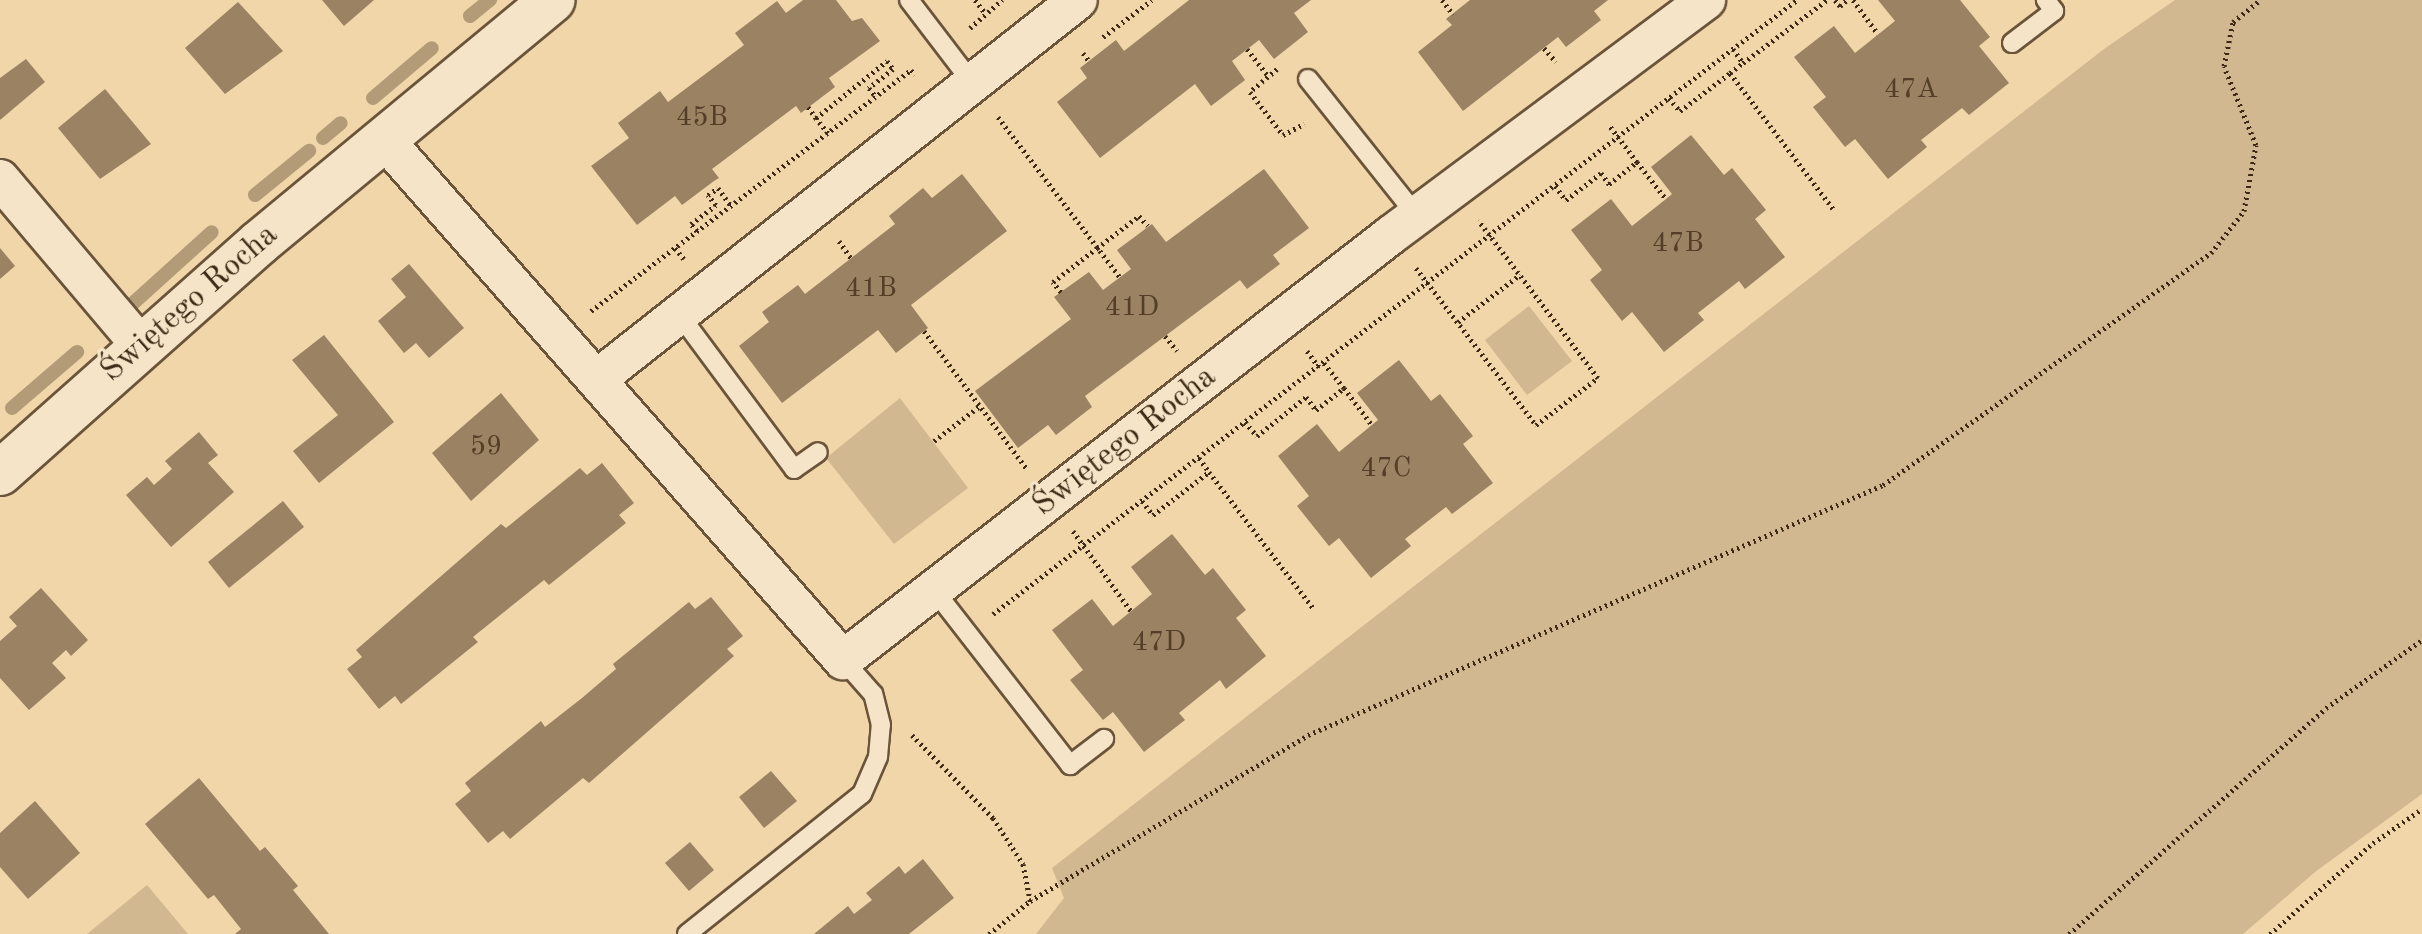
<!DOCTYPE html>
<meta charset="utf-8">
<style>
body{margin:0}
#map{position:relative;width:2422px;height:934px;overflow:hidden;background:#f0d6a9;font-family:"Old Standard TT",serif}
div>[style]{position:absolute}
.green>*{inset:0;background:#d2b890}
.stream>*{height:14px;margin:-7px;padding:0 7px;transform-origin:7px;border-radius:7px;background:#b39b77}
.building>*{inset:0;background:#9a8262}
.path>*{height:5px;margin-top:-2.5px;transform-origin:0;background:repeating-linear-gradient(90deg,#3d2815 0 2px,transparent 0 6px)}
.roads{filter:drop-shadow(2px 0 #6a543a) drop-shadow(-2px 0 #6a543a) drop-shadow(0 2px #6a543a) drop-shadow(0 -2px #6a543a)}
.service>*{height:18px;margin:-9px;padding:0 9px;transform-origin:9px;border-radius:9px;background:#f5e4c7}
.minor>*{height:38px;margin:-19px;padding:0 19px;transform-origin:19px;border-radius:19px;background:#f5e4c7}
.tertiary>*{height:44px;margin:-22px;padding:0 22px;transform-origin:22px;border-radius:22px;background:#f5e4c7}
span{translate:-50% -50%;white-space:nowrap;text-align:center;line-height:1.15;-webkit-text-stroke:7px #f5e4c7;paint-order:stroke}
.number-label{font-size:28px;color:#543e28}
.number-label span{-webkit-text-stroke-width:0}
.street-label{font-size:32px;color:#3d2815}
</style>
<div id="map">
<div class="green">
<i style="clip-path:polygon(2175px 0,2422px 0,2422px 794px,2315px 872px,2243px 934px,1036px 934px,1064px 898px,1052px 868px,2104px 49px)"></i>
<i style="clip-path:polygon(1529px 306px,1572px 361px,1527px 395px,1485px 340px)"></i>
<i style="clip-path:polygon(900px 398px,968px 488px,894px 544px,826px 458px)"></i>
<i style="clip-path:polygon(147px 885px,188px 934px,87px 934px)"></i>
</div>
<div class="stream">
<i style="left:470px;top:16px;width:26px;rotate:-39deg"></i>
<i style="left:373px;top:98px;width:77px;rotate:-40.3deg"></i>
<i style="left:323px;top:138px;width:23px;rotate:-40deg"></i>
<i style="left:255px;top:195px;width:70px;rotate:-39.2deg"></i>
<i style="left:130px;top:306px;width:110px;rotate:-42.1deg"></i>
<i style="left:12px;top:408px;width:86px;rotate:-40.7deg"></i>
</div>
<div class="building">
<i style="clip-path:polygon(322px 0,374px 0,344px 26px)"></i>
<i style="clip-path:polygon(803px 0,836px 0,852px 21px,862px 18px,880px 41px,829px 78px,835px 87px,801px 113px,796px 106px,712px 169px,719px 178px,714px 181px,682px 205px,675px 196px,637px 225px,591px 166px,629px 138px,618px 123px,660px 91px,668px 102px,744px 45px,735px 33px,777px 1px,786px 13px)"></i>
<i style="clip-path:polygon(1189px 0,1311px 0,1294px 13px,1308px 32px,1274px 59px,1259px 40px,1232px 61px,1245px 80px,1211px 106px,1195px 84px,1100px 158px,1057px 102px,1087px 78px,1080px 68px,1116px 40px,1124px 51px)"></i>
<i style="clip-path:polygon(1470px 0,1608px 0,1594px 11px,1601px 20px,1566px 47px,1558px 37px,1463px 111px,1418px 52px,1452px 25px,1446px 19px)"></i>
<i style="clip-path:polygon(1878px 0,1960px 0,1990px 37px,1979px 46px,2009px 83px,1969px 115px,1962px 108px,1921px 140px,1927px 147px,1888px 179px,1855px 139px,1845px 147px,1813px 107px,1826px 97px,1794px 57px,1834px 26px,1855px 53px,1895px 21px)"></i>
<i style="clip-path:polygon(238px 2px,283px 51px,225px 94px,185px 48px)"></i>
<i style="clip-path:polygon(26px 59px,45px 82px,0 120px,0 78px)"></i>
<i style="clip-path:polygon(105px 89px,151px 144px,100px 179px,58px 128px)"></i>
<i style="clip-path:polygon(1691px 135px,1724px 175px,1732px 168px,1766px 210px,1755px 219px,1785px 257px,1745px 289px,1739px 281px,1698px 313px,1704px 320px,1664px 352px,1632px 312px,1622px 321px,1590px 280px,1602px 270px,1571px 230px,1611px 199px,1632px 226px,1666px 199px,1672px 194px,1651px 167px)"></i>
<i style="clip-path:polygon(1264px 169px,1309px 228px,1273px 255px,1280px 264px,1247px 289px,1240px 280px,1085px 396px,1092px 407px,1056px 435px,1048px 425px,1018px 448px,975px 391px,1071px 319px,1054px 297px,1089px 272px,1103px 290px,1131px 269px,1117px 250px,1152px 224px,1166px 242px)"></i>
<i style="clip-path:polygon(962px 174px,1007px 231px,911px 305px,928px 328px,896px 353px,878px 330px,782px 403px,739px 346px,769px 322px,762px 312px,798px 285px,805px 294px,895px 224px,889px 216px,923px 188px,932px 198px)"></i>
<i style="clip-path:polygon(0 248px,15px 266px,0 279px)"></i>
<i style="clip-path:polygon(409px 264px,464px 328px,429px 358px,416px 343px,404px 353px,378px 321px,406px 297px,391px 279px)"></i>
<i style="clip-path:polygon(324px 335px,394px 422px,319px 483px,293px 451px,338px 415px,292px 360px)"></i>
<i style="clip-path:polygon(1399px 360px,1431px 401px,1440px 394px,1473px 436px,1463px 444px,1493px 483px,1452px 514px,1446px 507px,1405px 539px,1411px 546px,1371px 578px,1339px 538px,1329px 546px,1297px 506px,1309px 496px,1278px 456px,1317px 424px,1339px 452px,1378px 420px,1357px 393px)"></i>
<i style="clip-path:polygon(501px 393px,539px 440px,471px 501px,432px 453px)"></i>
<i style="clip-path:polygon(199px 432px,218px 455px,208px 463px,234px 492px,171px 547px,126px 495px,147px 477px,154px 485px,172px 469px,165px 461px)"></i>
<i style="clip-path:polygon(602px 463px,634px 503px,619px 515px,626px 523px,549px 585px,544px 580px,509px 608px,473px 637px,478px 642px,401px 704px,395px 696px,379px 709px,347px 669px,362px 657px,356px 650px,501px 524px,506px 528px,580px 468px,587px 475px)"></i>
<i style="clip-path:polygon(283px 501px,304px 527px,229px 588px,208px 562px)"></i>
<i style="clip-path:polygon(1172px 534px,1205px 575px,1213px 568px,1246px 610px,1236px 618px,1266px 656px,1226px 689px,1220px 680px,1179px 713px,1185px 720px,1144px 752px,1113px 712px,1103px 720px,1070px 680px,1083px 670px,1052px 630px,1092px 599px,1113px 626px,1152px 594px,1131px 567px)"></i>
<i style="clip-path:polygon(41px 588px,88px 640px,71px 656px,66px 650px,52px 663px,66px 678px,29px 710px,0 678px,0 641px,17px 626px,9px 617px)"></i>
<i style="clip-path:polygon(711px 597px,743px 636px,727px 649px,734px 656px,589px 783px,583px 778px,510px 839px,503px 831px,488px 843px,455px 804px,471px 791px,465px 783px,541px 721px,545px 727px,582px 698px,616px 669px,613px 664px,689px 602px,695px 609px)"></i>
<i style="clip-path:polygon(771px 771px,797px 801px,764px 828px,739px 797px)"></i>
<i style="clip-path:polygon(199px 778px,260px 851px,265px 847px,298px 886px,293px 890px,329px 934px,235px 934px,241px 929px,214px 895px,208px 899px,145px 824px)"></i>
<i style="clip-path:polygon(35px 801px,80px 853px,28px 899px,0 867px,0 833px)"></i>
<i style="clip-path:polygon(690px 842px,714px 870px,689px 891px,665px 863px)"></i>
<i style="clip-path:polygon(923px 859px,954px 898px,909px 934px,814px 934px,848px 906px,854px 914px,872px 900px,866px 893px,899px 866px,905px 874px)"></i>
</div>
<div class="path">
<i style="left:975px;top:0;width:16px;rotate:52deg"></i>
<i style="left:1442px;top:0;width:18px;rotate:52deg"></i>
<i style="left:1835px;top:0;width:8px;rotate:50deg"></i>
<i style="left:1840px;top:6px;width:9px;rotate:-41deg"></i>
<i style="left:1853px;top:0;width:42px;rotate:53.7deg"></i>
<i style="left:970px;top:28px;width:43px;rotate:-41.2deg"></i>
<i style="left:1103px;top:37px;width:61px;rotate:-37.1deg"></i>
<i style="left:1544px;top:48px;width:18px;rotate:49deg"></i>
<i style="left:1247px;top:49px;width:34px;rotate:52deg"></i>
<i style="left:1733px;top:49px;width:17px;rotate:54deg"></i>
<i style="left:1743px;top:63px;width:105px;rotate:-36.9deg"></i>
<i style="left:1083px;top:53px;width:10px;rotate:53deg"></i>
<i style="left:1277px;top:69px;width:35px;rotate:140deg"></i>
<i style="left:1250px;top:92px;width:54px;rotate:52.5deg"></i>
<i style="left:1283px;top:135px;width:24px;rotate:-28deg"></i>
<i style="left:1730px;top:73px;width:16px;rotate:-38deg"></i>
<i style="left:1669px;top:98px;width:17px;rotate:50deg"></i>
<i style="left:1680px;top:111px;width:63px;rotate:-37.2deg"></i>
<i style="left:1730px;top:73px;width:172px;rotate:52.8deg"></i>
<i style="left:808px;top:107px;width:14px;rotate:54deg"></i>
<i style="left:998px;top:117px;width:201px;rotate:52.7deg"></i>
<i style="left:828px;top:133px;width:19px;rotate:-129deg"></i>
<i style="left:816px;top:118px;width:91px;rotate:-38.8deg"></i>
<i style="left:887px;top:61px;width:10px;rotate:53deg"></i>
<i style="left:893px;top:69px;width:31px;rotate:142deg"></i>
<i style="left:869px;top:88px;width:11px;rotate:52deg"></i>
<i style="left:1637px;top:162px;width:47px;rotate:51.9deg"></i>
<i style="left:1555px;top:186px;width:18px;rotate:52deg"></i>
<i style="left:1566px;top:200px;width:44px;rotate:-37.6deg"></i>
<i style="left:1601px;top:173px;width:14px;rotate:54deg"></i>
<i style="left:1609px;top:184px;width:36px;rotate:-38deg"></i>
<i style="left:1637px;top:162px;width:46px;rotate:-127.1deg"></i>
<i style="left:697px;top:231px;width:9px;rotate:-131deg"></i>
<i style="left:691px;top:224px;width:31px;rotate:-37deg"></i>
<i style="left:716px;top:205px;width:13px;rotate:-129deg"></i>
<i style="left:708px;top:195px;width:12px;rotate:-35deg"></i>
<i style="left:718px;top:188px;width:22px;rotate:54deg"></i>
<i style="left:839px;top:241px;width:21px;rotate:55deg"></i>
<i style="left:675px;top:248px;width:14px;rotate:51deg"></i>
<i style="left:1416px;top:268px;width:198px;rotate:52.6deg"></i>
<i style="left:1536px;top:425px;width:78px;rotate:-37.2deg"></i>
<i style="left:1598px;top:378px;width:198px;rotate:-127.2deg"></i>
<i style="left:1061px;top:292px;width:13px;rotate:-129deg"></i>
<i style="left:1053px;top:282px;width:56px;rotate:-37.7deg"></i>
<i style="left:1097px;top:248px;width:53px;rotate:-37.3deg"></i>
<i style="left:1139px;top:216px;width:13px;rotate:48deg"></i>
<i style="left:591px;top:311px;width:401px;rotate:-37deg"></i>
<i style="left:911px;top:70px;width:6px;rotate:51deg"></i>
<i style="left:1458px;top:322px;width:78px;rotate:-37.2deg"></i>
<i style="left:924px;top:331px;width:171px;rotate:53.3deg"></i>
<i style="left:1165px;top:336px;width:19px;rotate:51deg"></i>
<i style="left:1307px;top:351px;width:20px;rotate:53deg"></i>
<i style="left:1344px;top:388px;width:46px;rotate:52.9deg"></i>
<i style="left:1245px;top:422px;width:18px;rotate:49deg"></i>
<i style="left:1257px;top:436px;width:63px;rotate:-38.5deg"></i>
<i style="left:1306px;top:397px;width:16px;rotate:52deg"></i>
<i style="left:1316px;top:410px;width:36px;rotate:-38deg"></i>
<i style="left:1344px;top:388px;width:32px;rotate:-129deg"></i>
<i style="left:934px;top:441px;width:58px;rotate:-37.3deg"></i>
<i style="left:1199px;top:458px;width:17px;rotate:54deg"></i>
<i style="left:1142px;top:501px;width:18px;rotate:52deg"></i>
<i style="left:1153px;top:515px;width:71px;rotate:-37.5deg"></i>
<i style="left:1209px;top:472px;width:171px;rotate:52.6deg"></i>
<i style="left:1073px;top:531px;width:99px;rotate:54.1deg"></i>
<i style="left:993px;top:614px;width:1012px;rotate:-37.37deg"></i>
<i style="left:912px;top:735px;width:116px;rotate:45.7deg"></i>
<i style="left:993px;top:818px;width:55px;rotate:56.9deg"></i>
<i style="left:1023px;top:864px;width:38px;rotate:79deg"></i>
<i style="left:1030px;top:901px;width:324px;rotate:-30.8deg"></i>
<i style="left:1308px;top:735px;width:627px;rotate:-23.5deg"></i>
<i style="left:1883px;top:485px;width:402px;rotate:-35.3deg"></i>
<i style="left:2211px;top:253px;width:53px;rotate:-51.8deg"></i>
<i style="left:2244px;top:211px;width:67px;rotate:-79.7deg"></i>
<i style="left:2256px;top:145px;width:85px;rotate:-112.1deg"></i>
<i style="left:2224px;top:66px;width:45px;rotate:-78.4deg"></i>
<i style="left:2233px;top:22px;width:35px;rotate:-39deg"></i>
<i style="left:989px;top:934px;width:53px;rotate:-38.8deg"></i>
<i style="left:2069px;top:934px;width:342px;rotate:-41.3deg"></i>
<i style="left:2326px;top:708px;width:118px;rotate:-35.3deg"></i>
<i style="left:2270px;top:934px;width:137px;rotate:-41.5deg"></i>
<i style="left:2373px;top:843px;width:60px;rotate:-34.8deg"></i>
</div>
<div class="roads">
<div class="service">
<i style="left:909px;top:0;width:102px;rotate:52.6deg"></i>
<i style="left:2012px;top:43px;width:53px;rotate:-37.3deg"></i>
<i style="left:2054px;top:11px;width:14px;rotate:-126deg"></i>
<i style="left:1308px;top:79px;width:175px;rotate:51.5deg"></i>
<i style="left:679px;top:314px;width:193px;rotate:53.4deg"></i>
<i style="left:794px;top:469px;width:29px;rotate:-35deg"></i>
<i style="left:934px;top:590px;width:222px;rotate:52.1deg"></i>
<i style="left:1070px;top:765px;width:43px;rotate:-37.4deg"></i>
<i style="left:687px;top:934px;width:224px;rotate:-38.7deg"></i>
<i style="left:862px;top:794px;width:40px;rotate:-66.6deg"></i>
<i style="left:878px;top:757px;width:32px;rotate:-85deg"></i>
<i style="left:881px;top:725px;width:32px;rotate:-104deg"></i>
<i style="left:873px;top:694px;width:45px;rotate:-131.4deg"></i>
</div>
<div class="minor">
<i style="left:383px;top:138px;width:696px;rotate:48.61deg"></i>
<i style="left:843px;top:660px;width:693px;rotate:-37.8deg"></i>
<i style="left:1391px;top:235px;width:393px;rotate:-36.7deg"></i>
<i style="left:0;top:179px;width:219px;rotate:49.8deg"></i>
<i style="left:597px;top:379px;width:612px;rotate:-38.24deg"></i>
</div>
<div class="tertiary">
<i style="left:0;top:473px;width:346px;rotate:-41.6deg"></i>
<i style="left:259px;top:243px;width:381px;rotate:-39.6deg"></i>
</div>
</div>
<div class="number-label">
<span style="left:1911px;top:90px">47A</span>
<span style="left:702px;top:118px">45B</span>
<span style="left:1678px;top:244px">47B</span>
<span style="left:871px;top:289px">41B</span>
<span style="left:1132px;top:308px">41D</span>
<span style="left:486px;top:447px">59</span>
<span style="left:1386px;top:469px">47C</span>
<span style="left:1159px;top:643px">47D</span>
</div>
<div class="street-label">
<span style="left:190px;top:304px;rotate:-41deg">Świętego Rocha</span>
<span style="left:1125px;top:442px;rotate:-38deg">Świętego Rocha</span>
</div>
</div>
